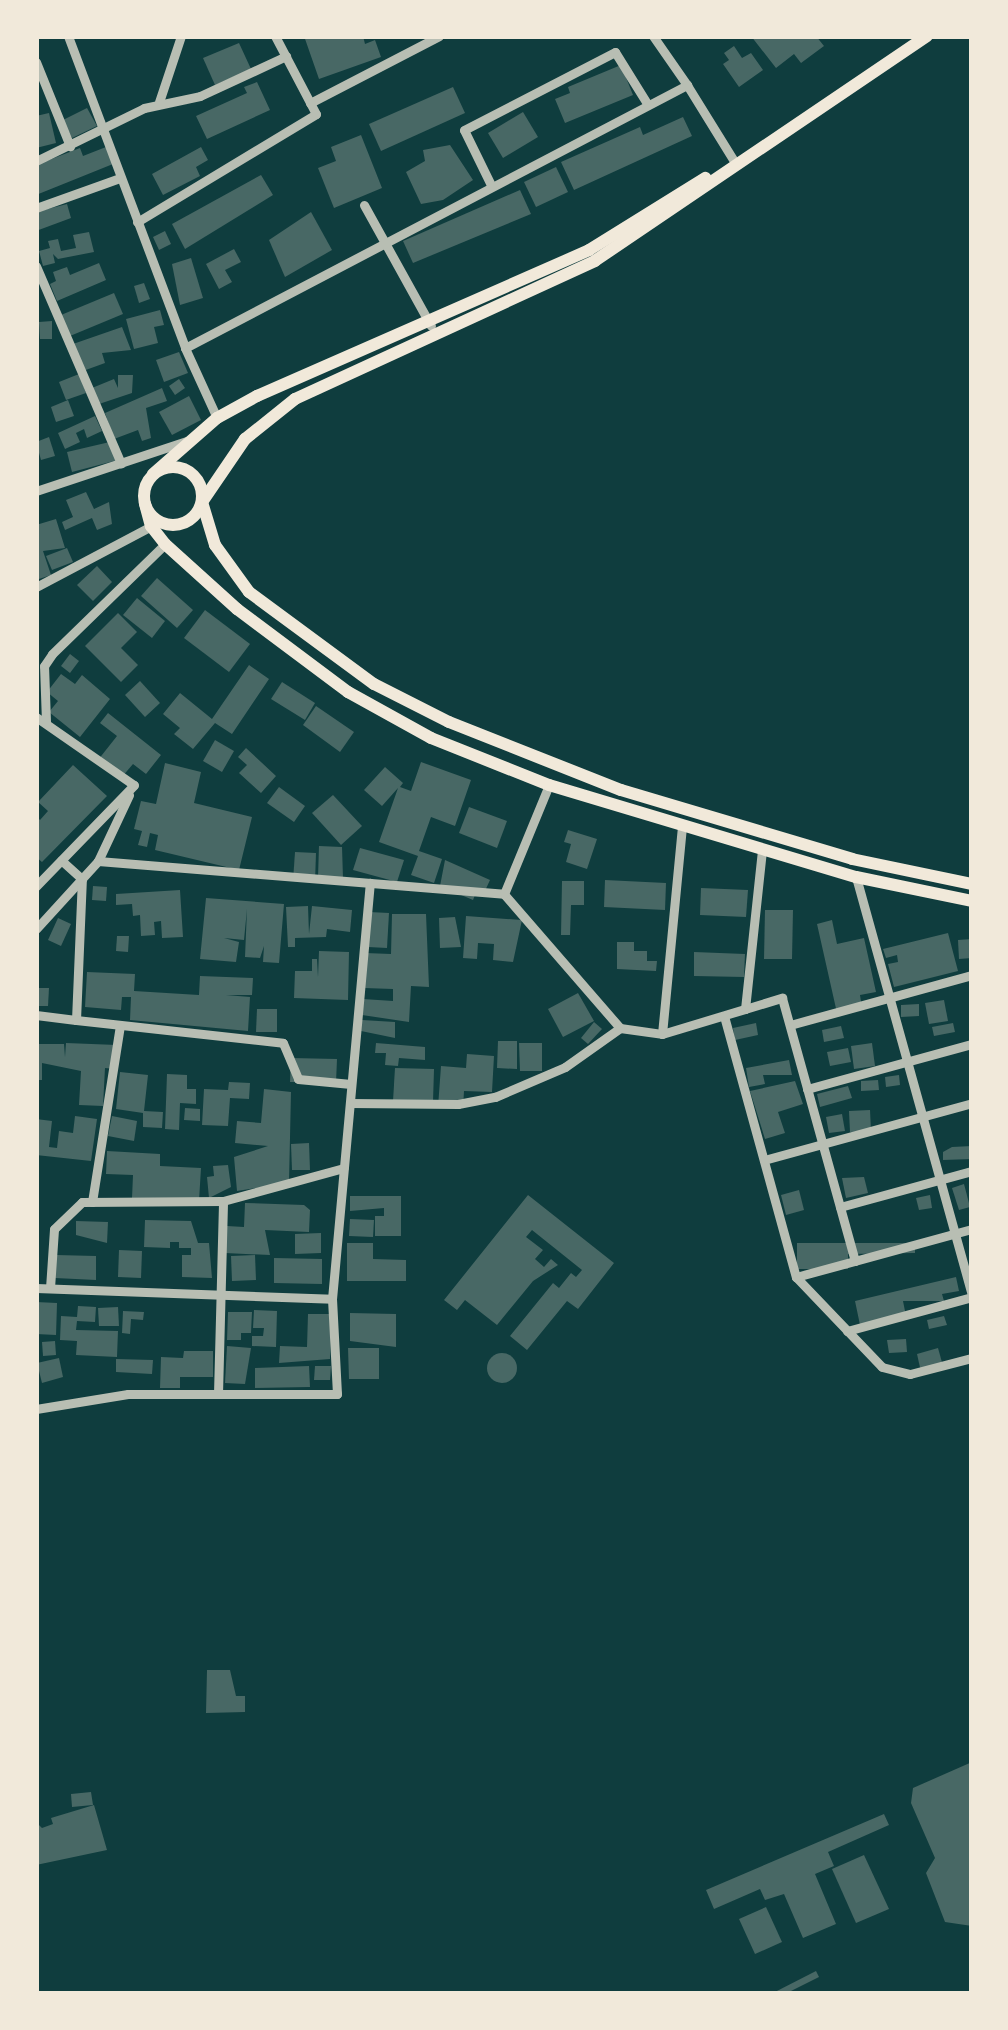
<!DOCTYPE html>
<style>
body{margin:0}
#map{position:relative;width:1008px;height:2030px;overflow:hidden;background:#0f3d3e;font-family:Karla,sans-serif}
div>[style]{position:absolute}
.building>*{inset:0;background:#486865}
.round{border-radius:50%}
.minor>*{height:9px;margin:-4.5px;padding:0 4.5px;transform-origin:4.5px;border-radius:4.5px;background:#b8beb3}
.secondary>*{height:12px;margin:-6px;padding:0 6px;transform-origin:6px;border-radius:6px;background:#f1e9da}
.secondary>.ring{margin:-6px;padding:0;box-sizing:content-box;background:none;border:12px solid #f1e9da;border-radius:50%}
span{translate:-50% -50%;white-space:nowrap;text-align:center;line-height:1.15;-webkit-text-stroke:9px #f1e9da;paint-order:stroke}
.frame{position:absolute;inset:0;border:39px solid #f1e9da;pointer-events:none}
</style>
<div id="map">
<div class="building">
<i style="clip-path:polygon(304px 36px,363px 36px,365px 44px,375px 40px,381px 57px,319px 79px)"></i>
<i style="clip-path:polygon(751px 36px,816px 36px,824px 46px,801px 63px,794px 54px,776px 68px)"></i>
<i style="clip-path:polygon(239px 43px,251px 69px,215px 85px,203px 58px)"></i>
<i style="clip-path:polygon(734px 46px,742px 58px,751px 53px,763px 70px,739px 87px,723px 64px,729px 60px,724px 53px)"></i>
<i style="clip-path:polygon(621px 65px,633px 95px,565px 123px,555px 99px,570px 93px,568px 87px)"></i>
<i style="clip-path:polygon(257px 82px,270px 110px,207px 139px,196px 116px,247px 93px,244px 87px)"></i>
<i style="clip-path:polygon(453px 87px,465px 113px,381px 151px,369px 124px)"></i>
<i style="clip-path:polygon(87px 108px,97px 126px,72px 138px,63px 120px)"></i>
<i style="clip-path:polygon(523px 112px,538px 137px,503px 158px,488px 133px)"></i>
<i style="clip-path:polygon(49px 113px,56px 143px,36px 148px,36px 116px)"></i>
<i style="clip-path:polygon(683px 117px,692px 136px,574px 190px,561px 162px,640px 127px,643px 135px)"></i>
<i style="clip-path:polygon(361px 135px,382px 188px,334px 208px,318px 168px,336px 161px,331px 147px)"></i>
<i style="clip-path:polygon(450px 145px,473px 180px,443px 200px,421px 204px,406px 172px,425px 161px,423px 150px)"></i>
<i style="clip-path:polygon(106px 147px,113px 164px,36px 195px,36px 165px,80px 148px,83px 156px)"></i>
<i style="clip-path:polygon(201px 147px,208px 160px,196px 167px,200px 176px,163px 195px,152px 174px)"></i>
<i style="clip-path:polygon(556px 167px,568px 192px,536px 207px,524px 182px)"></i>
<i style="clip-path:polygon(261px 175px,273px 195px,185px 249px,172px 224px)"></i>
<i style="clip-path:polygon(520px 190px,531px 214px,413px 263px,403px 241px)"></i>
<i style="clip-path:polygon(67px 204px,71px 218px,36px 231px,36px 212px)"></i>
<i style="clip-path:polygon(311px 212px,332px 250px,285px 277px,269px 240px)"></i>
<i style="clip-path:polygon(165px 231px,171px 244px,159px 250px,153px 237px)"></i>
<i style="clip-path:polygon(89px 232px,94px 252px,58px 259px,53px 254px,55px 263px,43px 266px,39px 251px,50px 248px,48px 241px,58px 239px,61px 251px,76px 248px,73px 235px)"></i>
<i style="clip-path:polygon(234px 249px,241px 262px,225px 270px,232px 282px,219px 289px,206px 264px)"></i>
<i style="clip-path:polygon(191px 258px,203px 298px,180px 305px,172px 264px)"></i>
<i style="clip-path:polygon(99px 263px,106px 280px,57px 301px,50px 284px,56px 281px,53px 272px,67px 267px,70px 275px)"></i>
<i style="clip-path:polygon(144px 283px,150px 299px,139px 303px,134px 286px)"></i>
<i style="clip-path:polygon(114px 293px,123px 314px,70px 336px,61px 315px)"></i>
<i style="clip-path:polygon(160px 310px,164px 325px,154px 327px,158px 343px,134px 349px,126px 319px)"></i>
<i style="clip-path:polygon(52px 321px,52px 339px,40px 339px,39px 322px)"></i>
<i style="clip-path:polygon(122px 327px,131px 350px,102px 353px,105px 363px,83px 371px,73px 344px)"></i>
<i style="clip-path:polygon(179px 352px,188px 373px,164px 382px,156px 360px)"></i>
<i style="clip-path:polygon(79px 374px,86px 393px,66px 400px,59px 382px)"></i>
<i style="clip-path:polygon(118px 375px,133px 375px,132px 393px,99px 404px,92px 388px,114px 379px,118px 388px)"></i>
<i style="clip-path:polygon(179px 379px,185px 388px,175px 395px,169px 386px)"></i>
<i style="clip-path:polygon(162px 388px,167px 401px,146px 408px,151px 438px,142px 441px,138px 430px,114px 439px,105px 413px)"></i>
<i style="clip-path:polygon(189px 396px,201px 420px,172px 435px,159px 412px)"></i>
<i style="clip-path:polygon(68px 400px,74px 416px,56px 422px,51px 407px)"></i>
<i style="clip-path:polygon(95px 416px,102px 431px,87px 438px,84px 429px,76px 433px,80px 442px,65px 449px,58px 433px)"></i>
<i style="clip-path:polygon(49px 437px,55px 456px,41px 460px,36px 442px)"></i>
<i style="clip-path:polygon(114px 441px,118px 460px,72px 472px,67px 452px)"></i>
<i style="clip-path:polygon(86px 492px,94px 509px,109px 502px,112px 524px,97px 530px,92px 518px,65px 530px,62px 522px,73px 517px,66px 500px)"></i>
<i style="clip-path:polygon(56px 519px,65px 548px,43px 551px,51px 575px,36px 580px,36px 525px)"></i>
<i style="clip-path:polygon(67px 548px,73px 562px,52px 570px,46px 556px)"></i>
<i style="clip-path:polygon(97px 566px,112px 582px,93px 601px,77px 585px)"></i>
<i style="clip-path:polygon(157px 578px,193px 610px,177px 628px,141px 596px)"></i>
<i style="clip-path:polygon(137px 598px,165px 621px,152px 638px,123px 615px)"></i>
<i style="clip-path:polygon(205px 610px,250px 644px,229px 672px,184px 638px)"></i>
<i style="clip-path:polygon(118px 613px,137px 632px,121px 648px,138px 665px,121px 682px,85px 646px)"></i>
<i style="clip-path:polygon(70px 654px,79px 661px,70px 673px,61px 666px)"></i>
<i style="clip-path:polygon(249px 665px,269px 679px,232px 734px,215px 723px,193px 749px,174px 734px,180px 728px,163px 714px,180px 693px,212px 719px)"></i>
<i style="clip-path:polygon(61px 674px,75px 684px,82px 675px,110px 699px,80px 737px,49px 712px,58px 701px,47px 692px)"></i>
<i style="clip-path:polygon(140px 681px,160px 703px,145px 717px,125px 695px)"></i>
<i style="clip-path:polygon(282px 682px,315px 703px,305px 720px,271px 699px)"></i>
<i style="clip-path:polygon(316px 706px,354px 732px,340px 752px,303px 725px)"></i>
<i style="clip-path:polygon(108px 713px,161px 755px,146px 774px,133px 764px,121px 778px,98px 760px,117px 736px,100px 723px)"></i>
<i style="clip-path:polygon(215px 740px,234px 751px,222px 772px,203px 761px)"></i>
<i style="clip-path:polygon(246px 748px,276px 776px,261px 793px,239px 773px,247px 765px,238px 757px)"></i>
<i style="clip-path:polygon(421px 762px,471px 780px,455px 826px,431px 817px,419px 851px,442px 859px,434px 883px,411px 875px,418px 856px,379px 842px,398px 788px,382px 806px,364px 790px,385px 767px,403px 783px,400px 787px,411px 791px)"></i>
<i style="clip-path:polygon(165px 763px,201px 772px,194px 803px,252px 817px,239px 870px,155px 850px,158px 835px,150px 833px,147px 847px,138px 845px,142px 831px,134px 829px,141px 801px,156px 804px)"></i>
<i style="clip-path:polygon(73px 765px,107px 796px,42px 862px,36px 857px,36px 816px,40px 820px,48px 811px,38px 802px)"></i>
<i style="clip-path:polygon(279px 787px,305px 806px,294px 822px,267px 803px)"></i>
<i style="clip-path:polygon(333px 795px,362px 826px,341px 845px,312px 813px)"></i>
<i style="clip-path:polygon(469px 807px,507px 821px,497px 848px,459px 833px)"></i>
<i style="clip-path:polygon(568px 830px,597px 839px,587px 869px,566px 862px,571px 844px,564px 842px)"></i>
<i style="clip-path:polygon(319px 846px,342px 847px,343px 878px,318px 877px)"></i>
<i style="clip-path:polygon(360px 848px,404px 860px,397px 882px,353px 870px)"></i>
<i style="clip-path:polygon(295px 852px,316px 853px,315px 882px,293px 881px)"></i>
<i style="clip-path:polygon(445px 860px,490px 880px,484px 893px,477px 890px,473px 900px,440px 886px)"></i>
<i style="clip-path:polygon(605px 880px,666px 883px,665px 910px,604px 907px)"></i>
<i style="clip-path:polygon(562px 881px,584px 881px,584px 905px,571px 905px,570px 935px,561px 935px)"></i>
<i style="clip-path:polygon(93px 886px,107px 887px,106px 901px,92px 900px)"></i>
<i style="clip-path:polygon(701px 888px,748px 890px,746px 917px,700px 915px)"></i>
<i style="clip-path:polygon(180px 890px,183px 937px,162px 938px,161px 921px,154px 922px,155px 935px,141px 936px,140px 915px,133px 916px,132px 904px,116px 905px,116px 894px)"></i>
<i style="clip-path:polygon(206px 898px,284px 904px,279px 963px,263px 962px,264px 946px,260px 958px,245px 957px,247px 909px,244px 940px,224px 938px,239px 942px,236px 962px,200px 959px)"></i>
<i style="clip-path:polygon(308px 906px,309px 934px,312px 906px,352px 910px,350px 932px,327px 929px,326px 937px,295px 938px,295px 947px,288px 947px,286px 907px)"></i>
<i style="clip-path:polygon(765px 910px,793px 910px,792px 959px,764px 959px)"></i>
<i style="clip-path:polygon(369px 912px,389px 913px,387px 948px,368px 947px)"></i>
<i style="clip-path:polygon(392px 914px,426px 914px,429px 987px,411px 986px,409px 1022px,362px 1015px,363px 999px,393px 1001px,393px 989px,364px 988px,365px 953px,391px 954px)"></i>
<i style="clip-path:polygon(466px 916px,522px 920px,513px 962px,493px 960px,494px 944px,478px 943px,477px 959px,463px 958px)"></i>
<i style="clip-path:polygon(455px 917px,461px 947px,440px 948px,439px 918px)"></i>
<i style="clip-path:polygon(58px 918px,71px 924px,61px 946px,48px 940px)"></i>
<i style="clip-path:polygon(832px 920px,837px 944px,864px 938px,876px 992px,860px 995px,862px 1008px,837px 1013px,817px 924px)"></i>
<i style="clip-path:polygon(948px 933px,958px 971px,894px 987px,888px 964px,898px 962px,897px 955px,886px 958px,883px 949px)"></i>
<i style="clip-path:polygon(117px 936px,129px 936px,128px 952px,116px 951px)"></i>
<i style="clip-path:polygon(972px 939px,972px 958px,959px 959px,958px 940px)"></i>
<i style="clip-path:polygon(617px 942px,634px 942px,634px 951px,647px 951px,647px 961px,657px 961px,656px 971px,617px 969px)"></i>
<i style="clip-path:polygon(319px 951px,349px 952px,348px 1000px,294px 998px,295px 971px,312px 971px,312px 959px,317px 959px,318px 977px)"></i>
<i style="clip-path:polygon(694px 952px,745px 954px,744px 977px,694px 976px)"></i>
<i style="clip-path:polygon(87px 972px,135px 974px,134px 991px,199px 995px,200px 976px,253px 978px,252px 995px,226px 995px,250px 997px,248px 1031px,130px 1020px,131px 997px,122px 997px,121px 1010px,85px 1007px)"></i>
<i style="clip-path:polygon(36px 988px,49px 988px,48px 1006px,36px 1006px)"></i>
<i style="clip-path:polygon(578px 993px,594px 1021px,563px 1037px,548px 1009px)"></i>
<i style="clip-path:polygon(944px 1000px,948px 1021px,929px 1024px,925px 1003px)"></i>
<i style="clip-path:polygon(919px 1004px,919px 1016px,901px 1017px,901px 1005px)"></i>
<i style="clip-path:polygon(257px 1009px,277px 1009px,277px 1032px,256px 1032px)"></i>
<i style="clip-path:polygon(362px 1020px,395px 1022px,395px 1038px,361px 1031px)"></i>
<i style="clip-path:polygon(594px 1022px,602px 1029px,588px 1044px,581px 1038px)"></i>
<i style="clip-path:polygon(756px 1023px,758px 1035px,735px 1040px,733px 1028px)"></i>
<i style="clip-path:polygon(953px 1023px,955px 1032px,934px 1036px,932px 1027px)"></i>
<i style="clip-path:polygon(841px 1026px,844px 1038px,824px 1042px,822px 1030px)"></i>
<i style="clip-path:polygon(498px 1041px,517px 1041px,517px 1069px,497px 1068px)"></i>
<i style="clip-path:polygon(66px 1043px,117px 1045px,115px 1069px,105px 1068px,103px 1106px,79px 1105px,81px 1071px,42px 1063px,42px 1080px,36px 1080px,36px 1044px,64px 1044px,65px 1057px)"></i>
<i style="clip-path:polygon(376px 1043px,425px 1047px,425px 1060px,399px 1058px,398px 1066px,385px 1065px,386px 1053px,375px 1053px)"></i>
<i style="clip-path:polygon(519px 1043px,542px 1043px,542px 1071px,520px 1071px)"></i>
<i style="clip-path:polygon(872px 1043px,875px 1066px,854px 1069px,851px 1046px)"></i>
<i style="clip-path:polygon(848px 1048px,851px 1062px,830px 1066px,827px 1052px)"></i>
<i style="clip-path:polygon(467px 1054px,494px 1056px,492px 1092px,464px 1091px,463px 1108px,438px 1107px,441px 1066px,466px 1068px)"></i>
<i style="clip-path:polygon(291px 1058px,337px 1059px,336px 1083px,290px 1082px)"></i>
<i style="clip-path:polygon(789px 1060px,792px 1075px,763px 1075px,765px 1084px,749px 1087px,746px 1068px)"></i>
<i style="clip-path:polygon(395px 1068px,434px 1069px,433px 1102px,393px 1101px)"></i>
<i style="clip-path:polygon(120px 1072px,148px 1075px,144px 1111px,163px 1112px,162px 1128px,143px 1127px,143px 1113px,116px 1109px)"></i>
<i style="clip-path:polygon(167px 1074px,187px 1075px,187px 1089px,196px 1089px,196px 1104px,180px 1103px,179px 1130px,165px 1129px)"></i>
<i style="clip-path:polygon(899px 1075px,900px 1085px,886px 1087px,885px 1077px)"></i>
<i style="clip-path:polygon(878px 1080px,879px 1090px,861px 1091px,861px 1081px)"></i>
<i style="clip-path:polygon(795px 1081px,803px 1104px,778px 1112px,785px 1133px,765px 1139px,750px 1091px)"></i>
<i style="clip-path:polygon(229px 1082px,250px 1083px,249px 1099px,230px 1098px,228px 1126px,202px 1125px,204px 1089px,228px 1090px)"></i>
<i style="clip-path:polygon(848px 1086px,852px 1098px,820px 1107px,817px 1094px)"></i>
<i style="clip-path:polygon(264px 1089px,291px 1092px,289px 1183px,237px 1191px,234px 1157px,268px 1146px,235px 1143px,237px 1121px,261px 1123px)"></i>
<i style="clip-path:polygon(185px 1108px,200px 1109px,200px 1121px,184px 1120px)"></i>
<i style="clip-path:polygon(870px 1110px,871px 1131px,850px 1132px,849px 1111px)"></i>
<i style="clip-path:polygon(842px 1114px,845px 1131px,829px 1133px,826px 1117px)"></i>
<i style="clip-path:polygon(75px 1116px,97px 1119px,91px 1161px,36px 1155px,36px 1119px,52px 1121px,49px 1147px,57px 1148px,59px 1131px,73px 1133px)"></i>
<i style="clip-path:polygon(112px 1116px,137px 1121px,134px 1141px,108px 1136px)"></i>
<i style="clip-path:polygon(309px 1143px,310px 1170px,292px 1170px,291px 1144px)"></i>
<i style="clip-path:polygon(972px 1146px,972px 1159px,943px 1160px,943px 1152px,952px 1147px)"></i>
<i style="clip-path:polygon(107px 1151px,160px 1154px,160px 1166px,201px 1168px,199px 1201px,132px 1198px,133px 1175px,106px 1174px)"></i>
<i style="clip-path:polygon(228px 1165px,231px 1187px,209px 1198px,207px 1177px,214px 1176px,213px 1166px)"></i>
<i style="clip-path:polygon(864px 1177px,868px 1193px,846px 1198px,842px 1178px)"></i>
<i style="clip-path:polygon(964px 1184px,970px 1207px,959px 1210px,952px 1188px)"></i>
<i style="clip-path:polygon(799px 1190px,804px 1210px,786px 1215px,781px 1195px)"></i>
<i style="clip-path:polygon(528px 1195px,614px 1263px,578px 1309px,567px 1301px,527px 1350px,510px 1336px,553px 1283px,559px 1288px,571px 1273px,576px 1277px,582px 1270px,532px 1230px,526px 1237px,543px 1250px,535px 1259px,544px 1267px,551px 1259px,558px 1265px,533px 1281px,497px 1325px,465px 1300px,457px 1310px,444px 1300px)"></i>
<i style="clip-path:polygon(930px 1195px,932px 1208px,919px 1210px,916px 1198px)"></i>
<i style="clip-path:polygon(350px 1196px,401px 1196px,401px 1236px,375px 1236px,375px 1216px,384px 1216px,384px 1208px,350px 1211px)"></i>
<i style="clip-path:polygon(245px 1203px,304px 1205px,310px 1210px,309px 1232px,265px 1230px,270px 1255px,225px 1253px,227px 1226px,244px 1227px)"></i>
<i style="clip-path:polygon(350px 1219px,374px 1220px,373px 1237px,349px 1236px)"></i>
<i style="clip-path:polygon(145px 1220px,191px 1221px,198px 1243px,209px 1243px,212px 1278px,182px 1277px,182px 1255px,191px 1255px,191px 1248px,179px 1248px,179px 1242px,170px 1242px,170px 1248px,144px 1247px)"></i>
<i style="clip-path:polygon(76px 1221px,108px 1222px,107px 1243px,76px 1235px)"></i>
<i style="clip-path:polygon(321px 1233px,321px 1253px,295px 1254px,295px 1234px)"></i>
<i style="clip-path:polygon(347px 1243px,373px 1243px,373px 1259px,406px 1260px,406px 1281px,347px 1281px)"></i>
<i style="clip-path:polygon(797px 1243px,915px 1243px,915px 1253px,848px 1254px,848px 1269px,797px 1269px)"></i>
<i style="clip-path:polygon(119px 1250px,142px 1251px,141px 1278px,118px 1277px)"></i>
<i style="clip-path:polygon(56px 1255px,96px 1256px,96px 1280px,55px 1278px)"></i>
<i style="clip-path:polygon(255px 1255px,256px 1280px,232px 1281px,231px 1256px)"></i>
<i style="clip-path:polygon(274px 1258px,322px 1259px,322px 1284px,274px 1283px)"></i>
<i style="clip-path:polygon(956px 1277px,959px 1291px,942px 1294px,944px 1301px,903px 1301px,906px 1316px,860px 1325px,855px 1301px)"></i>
<i style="clip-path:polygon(36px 1302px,57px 1303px,56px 1335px,36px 1334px)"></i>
<i style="clip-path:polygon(78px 1306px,96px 1307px,95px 1322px,77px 1321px,76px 1330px,118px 1331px,117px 1357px,76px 1355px,77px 1341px,60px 1340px,61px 1316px,77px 1317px)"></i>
<i style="clip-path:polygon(118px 1307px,119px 1326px,99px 1326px,98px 1308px)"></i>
<i style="clip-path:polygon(254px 1310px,277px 1311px,276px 1347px,252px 1346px,252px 1336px,263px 1336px,264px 1328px,253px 1328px)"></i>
<i style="clip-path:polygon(123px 1311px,144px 1312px,143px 1320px,131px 1319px,130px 1334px,122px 1333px)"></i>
<i style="clip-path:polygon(228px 1312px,252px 1312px,251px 1333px,241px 1333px,241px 1340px,227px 1340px)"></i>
<i style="clip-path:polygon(350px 1313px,396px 1314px,396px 1347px,350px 1341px)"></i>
<i style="clip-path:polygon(308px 1314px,331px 1314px,330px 1359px,279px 1363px,280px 1346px,307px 1347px)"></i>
<i style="clip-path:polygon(944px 1316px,947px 1325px,929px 1329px,927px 1320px)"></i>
<i style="clip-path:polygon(906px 1339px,907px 1352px,889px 1353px,887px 1340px)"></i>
<i style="clip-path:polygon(55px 1341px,56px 1355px,43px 1356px,42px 1342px)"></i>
<i style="clip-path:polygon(227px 1346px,251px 1348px,245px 1384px,225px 1383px)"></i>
<i style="clip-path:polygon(348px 1348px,379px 1348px,379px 1379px,349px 1379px)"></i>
<i style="clip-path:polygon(938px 1348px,943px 1366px,921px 1372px,917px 1354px)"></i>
<i style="clip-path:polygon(184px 1351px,213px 1351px,213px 1377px,180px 1377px,180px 1388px,160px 1388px,161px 1357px,183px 1358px)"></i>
<i class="round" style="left:487px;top:1353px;width:30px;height:30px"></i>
<i style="clip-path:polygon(59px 1358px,63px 1377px,42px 1383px,37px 1363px)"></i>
<i style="clip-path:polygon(116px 1359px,153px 1360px,152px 1374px,116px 1372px)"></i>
<i style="clip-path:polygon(309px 1366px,310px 1387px,255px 1388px,255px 1368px)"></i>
<i style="clip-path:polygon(315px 1366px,331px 1366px,330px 1380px,314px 1380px)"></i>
<i style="clip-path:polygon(207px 1670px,230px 1670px,236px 1696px,245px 1696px,245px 1712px,206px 1713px)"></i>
<i style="clip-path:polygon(972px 1762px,972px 1926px,945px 1922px,926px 1873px,935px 1858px,911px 1803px,913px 1788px)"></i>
<i style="clip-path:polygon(91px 1792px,93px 1805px,72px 1807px,71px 1794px)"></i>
<i style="clip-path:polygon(94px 1805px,107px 1850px,36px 1865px,36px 1822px,42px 1828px,53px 1824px,51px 1818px)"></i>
<i style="clip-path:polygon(884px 1814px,889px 1825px,828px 1852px,834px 1866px,815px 1874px,836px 1924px,803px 1938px,784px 1894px,765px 1900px,760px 1889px,714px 1909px,706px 1890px)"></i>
<i style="clip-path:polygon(864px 1855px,889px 1909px,856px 1923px,832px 1869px)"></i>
<i style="clip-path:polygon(766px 1907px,782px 1942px,755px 1954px,739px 1919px)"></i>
<i style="clip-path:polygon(816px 1971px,819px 1977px,785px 1994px,771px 1994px)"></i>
</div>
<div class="minor">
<i style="left:68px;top:36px;width:333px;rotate:69.4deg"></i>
<i style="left:653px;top:36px;width:60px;rotate:55.2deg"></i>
<i style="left:36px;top:62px;width:91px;rotate:68deg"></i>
<i style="left:159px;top:102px;width:70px;rotate:-71.6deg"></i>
<i style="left:310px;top:103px;width:145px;rotate:-27.4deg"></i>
<i style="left:36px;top:161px;width:120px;rotate:-26.1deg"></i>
<i style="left:144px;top:108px;width:57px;rotate:-12.1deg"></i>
<i style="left:200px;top:96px;width:95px;rotate:-24.9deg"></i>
<i style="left:491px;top:185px;width:61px;rotate:-116.1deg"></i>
<i style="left:464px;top:130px;width:170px;rotate:-27.3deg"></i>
<i style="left:615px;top:52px;width:62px;rotate:58.1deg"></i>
<i style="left:364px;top:205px;width:138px;rotate:61deg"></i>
<i style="left:36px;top:208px;width:89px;rotate:-19.7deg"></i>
<i style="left:137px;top:222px;width:209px;rotate:-31.1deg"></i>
<i style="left:316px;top:114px;width:88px;rotate:-117.7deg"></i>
<i style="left:36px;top:266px;width:215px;rotate:66.7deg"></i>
<i style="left:217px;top:418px;width:77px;rotate:-114.6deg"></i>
<i style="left:185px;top:348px;width:567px;rotate:-27.65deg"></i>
<i style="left:687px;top:85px;width:89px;rotate:58.3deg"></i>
<i style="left:36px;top:491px;width:161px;rotate:-18.4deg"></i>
<i style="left:36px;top:587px;width:130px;rotate:-27.9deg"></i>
<i style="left:36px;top:717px;width:119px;rotate:34.8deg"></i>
<i style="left:134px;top:785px;width:141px;rotate:134.1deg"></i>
<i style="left:46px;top:722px;width:56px;rotate:-92deg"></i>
<i style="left:44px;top:666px;width:14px;rotate:-56deg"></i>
<i style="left:52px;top:654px;width:158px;rotate:-44.2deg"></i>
<i style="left:98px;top:861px;width:73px;rotate:-64.8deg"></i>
<i style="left:856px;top:877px;width:434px;rotate:74.5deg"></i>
<i style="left:504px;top:894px;width:177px;rotate:49.1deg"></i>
<i style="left:620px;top:1028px;width:42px;rotate:8.1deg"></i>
<i style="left:662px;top:1034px;width:210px;rotate:-84.5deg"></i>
<i style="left:36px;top:929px;width:92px;rotate:-47.6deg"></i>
<i style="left:98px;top:861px;width:407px;rotate:4.6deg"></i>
<i style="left:504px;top:894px;width:118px;rotate:-67.6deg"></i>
<i style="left:745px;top:1009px;width:39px;rotate:-17deg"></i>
<i style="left:782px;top:998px;width:273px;rotate:74.5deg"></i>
<i style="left:36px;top:1015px;width:40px;rotate:7.1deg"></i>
<i style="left:76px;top:1020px;width:141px;rotate:-87.6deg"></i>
<i style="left:82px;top:879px;width:28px;rotate:-138deg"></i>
<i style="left:724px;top:1016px;width:271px;rotate:74.6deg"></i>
<i style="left:796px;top:1277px;width:124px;rotate:46.3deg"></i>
<i style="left:882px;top:1367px;width:29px;rotate:14deg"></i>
<i style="left:910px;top:1374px;width:64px;rotate:-14.5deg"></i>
<i style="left:76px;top:1020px;width:208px;rotate:6.3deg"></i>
<i style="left:283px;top:1043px;width:39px;rotate:67deg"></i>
<i style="left:298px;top:1079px;width:53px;rotate:5.4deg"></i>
<i style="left:790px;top:1025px;width:189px;rotate:-15.4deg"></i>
<i style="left:662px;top:1034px;width:87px;rotate:-16.8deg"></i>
<i style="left:745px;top:1009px;width:161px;rotate:-83.9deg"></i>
<i style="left:807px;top:1089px;width:171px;rotate:-15.3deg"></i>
<i style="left:350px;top:1103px;width:108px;rotate:0.5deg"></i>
<i style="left:458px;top:1104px;width:38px;rotate:-11deg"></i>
<i style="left:495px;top:1097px;width:76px;rotate:-23.2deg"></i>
<i style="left:565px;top:1067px;width:67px;rotate:-35.3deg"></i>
<i style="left:764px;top:1160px;width:216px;rotate:-15.3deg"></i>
<i style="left:92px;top:1202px;width:179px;rotate:-81deg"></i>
<i style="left:840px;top:1207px;width:137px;rotate:-15.3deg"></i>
<i style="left:796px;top:1277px;width:182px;rotate:-15.3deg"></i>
<i style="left:36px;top:1288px;width:296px;rotate:2.1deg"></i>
<i style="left:50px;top:1288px;width:59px;rotate:-86.1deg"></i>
<i style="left:54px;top:1229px;width:39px;rotate:-44deg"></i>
<i style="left:82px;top:1202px;width:141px;rotate:-0.4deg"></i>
<i style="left:223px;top:1201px;width:125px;rotate:-15.3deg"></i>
<i style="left:847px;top:1331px;width:130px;rotate:-15.2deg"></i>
<i style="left:218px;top:1394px;width:193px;rotate:-88.5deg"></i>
<i style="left:36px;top:1409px;width:93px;rotate:-9.3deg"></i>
<i style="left:128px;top:1394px;width:209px"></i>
<i style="left:337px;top:1394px;width:95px;rotate:-93deg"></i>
<i style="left:332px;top:1299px;width:418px;rotate:-84.8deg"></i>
</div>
<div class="secondary">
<i style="left:927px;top:36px;width:401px;rotate:145.9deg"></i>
<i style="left:595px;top:261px;width:330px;rotate:155.3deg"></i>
<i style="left:295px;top:399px;width:64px;rotate:141.3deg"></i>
<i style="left:245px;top:439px;width:76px;rotate:124.3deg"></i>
<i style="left:202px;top:502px;width:45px;rotate:73.2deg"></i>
<i style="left:215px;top:545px;width:58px;rotate:54.1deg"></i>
<i style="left:249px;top:592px;width:155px;rotate:36.4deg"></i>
<i style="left:374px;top:684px;width:84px;rotate:26.9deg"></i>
<i style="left:449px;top:722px;width:185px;rotate:21.6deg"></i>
<i style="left:621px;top:790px;width:241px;rotate:16.6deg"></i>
<i style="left:852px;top:859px;width:123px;rotate:11.8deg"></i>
<i class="ring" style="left:144px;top:467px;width:46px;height:46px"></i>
<i style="left:153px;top:474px;width:85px;rotate:-41.2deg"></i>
<i style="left:217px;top:418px;width:46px;rotate:-28.8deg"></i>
<i style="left:257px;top:396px;width:363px;rotate:-23.7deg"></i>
<i style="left:589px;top:250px;width:137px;rotate:-31.8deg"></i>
<i style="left:145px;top:504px;width:23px;rotate:75deg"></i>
<i style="left:151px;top:526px;width:23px;rotate:52deg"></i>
<i style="left:165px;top:544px;width:97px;rotate:42.1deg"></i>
<i style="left:237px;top:609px;width:139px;rotate:36.8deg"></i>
<i style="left:348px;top:692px;width:95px;rotate:29deg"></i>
<i style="left:431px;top:738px;width:127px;rotate:21.7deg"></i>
<i style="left:549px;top:785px;width:320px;rotate:16.7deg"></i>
<i style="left:856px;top:877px;width:118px;rotate:11.7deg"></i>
</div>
<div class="frame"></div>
</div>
